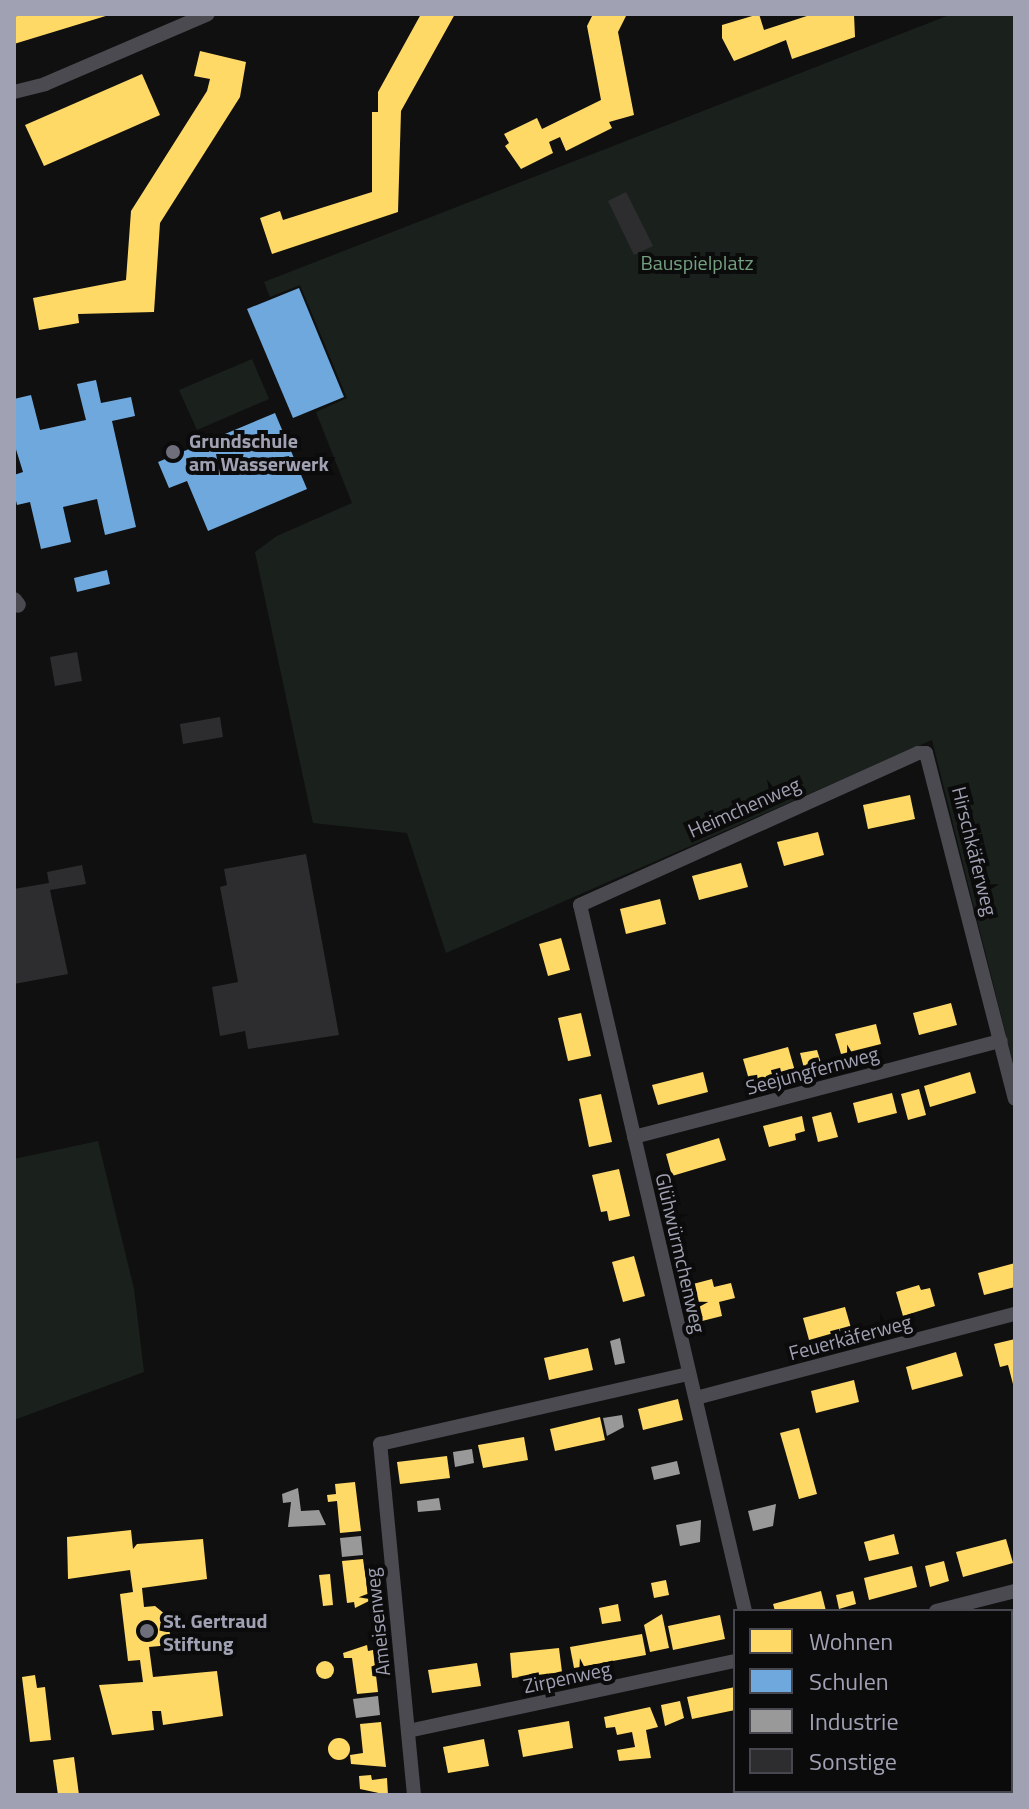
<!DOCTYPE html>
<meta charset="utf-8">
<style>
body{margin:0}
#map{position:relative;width:1029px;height:1809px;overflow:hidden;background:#101011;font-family:"Titillium Web",sans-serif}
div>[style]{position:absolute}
.green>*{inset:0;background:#1a211c}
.homes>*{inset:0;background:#ffd966}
.round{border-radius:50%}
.schools>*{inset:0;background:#6fa8dc}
.industry>*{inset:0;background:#999}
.building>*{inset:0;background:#2d2d2f}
.minor>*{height:14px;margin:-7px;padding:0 7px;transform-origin:7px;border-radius:7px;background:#4a4a50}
.tertiary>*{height:16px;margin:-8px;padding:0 8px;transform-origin:8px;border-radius:8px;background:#4a4a50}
.dots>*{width:22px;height:22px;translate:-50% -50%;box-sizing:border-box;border:4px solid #0b0b0c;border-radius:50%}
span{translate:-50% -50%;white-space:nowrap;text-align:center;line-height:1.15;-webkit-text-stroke:8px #0b0b0c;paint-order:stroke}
.park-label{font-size:20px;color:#75a080}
.poi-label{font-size:20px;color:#a0a2b3;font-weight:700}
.left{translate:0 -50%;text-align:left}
.street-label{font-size:20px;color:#a0a2b3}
.frame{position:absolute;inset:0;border:16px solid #a0a2b3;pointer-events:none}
.legend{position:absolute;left:733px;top:1609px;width:280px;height:184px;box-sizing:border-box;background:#0b0b0c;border:2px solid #47474f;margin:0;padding:10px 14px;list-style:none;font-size:24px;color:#a0a2b3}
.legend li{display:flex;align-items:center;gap:16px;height:40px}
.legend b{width:40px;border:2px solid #47474f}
</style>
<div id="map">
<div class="green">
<i style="clip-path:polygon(952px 14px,1015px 14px,1015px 1071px,932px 740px,446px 953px,407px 833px,313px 823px,255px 552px,277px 536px,352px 503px,316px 412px,347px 398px,300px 285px,270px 297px,264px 282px)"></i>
<i style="clip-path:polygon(252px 359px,269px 399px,197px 430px,179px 390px)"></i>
<i style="clip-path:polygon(98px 1141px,134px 1289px,144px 1372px,14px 1420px,14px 1159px)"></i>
</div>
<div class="homes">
<i style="clip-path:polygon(23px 14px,109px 14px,109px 15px,14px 44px,14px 17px)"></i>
<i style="clip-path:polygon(421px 14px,455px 14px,401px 111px,398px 212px,272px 254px,260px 218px,280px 211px,283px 220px,372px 192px,372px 112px,378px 112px,378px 92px)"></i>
<i style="clip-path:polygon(593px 14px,627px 14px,618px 32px,634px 115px,609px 122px,612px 128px,566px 151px,560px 137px,549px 142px,553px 153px,521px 169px,505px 146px,509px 143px,504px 134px,537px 118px,542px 129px,601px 100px,587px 26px)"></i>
<i style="clip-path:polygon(759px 14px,764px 30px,813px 14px,854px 14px,855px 37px,792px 59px,786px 40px,734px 61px,722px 38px,722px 25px)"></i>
<i style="clip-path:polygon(200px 51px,246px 62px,240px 97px,160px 223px,154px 312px,78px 314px,79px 323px,39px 330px,33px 298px,126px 280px,131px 211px,207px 91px,210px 79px,194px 76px)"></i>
<i style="clip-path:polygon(142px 74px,160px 115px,44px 166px,25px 125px)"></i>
<i style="clip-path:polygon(910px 795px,915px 819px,868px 829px,863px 805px)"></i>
<i style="clip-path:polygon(818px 832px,824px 855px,784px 866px,777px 842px)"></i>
<i style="clip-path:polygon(741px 863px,748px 887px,699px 900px,692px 876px)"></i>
<i style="clip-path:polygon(660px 899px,666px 924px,626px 934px,620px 909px)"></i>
<i style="clip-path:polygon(561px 938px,570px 970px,548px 976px,539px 944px)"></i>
<i style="clip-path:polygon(951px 1003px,957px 1025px,919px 1035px,913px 1013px)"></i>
<i style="clip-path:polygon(581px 1013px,591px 1056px,568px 1061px,558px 1018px)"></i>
<i style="clip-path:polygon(876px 1024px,881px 1044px,841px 1054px,835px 1034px)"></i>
<i style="clip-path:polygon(788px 1047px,795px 1071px,750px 1083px,743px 1059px)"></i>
<i style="clip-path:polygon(817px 1050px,821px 1063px,804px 1068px,800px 1053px)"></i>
<i style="clip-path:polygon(703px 1072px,708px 1092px,658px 1105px,652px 1085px)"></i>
<i style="clip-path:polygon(970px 1072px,976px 1093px,930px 1107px,924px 1086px)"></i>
<i style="clip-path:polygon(919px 1089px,926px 1115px,908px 1120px,901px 1094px)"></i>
<i style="clip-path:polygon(892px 1093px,897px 1113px,858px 1123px,853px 1103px)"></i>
<i style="clip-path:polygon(601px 1094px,612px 1142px,589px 1147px,579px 1099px)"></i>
<i style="clip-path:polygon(831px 1112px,838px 1137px,818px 1142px,812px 1117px)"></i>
<i style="clip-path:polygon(802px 1116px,805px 1131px,795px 1134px,796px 1140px,769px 1147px,763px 1126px)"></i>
<i style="clip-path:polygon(719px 1138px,726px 1160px,672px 1176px,666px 1154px)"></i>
<i style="clip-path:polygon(619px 1169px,630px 1216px,609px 1221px,607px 1211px,601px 1212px,592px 1175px)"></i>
<i style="clip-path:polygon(634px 1256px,645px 1296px,623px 1302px,612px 1262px)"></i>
<i style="clip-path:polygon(1015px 1263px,1015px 1287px,984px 1295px,978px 1273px)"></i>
<i style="clip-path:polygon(712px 1279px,714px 1287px,731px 1283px,735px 1298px,719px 1302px,722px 1316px,702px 1321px,693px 1284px)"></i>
<i style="clip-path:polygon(919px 1285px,921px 1290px,930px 1288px,935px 1306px,903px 1316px,896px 1292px)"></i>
<i style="clip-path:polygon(845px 1307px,851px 1328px,809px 1340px,803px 1318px)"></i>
<i style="clip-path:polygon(1015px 1339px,1015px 1387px,1014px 1388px,1008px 1365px,1000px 1367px,994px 1344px)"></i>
<i style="clip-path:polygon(588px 1348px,593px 1370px,549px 1380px,544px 1358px)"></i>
<i style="clip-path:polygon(956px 1352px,963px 1376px,912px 1390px,906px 1367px)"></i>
<i style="clip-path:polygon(854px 1380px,859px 1402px,816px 1413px,811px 1391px)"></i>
<i style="clip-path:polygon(678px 1399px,683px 1420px,643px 1430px,638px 1409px)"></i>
<i style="clip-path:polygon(600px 1417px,605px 1440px,555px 1451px,550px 1429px)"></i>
<i style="clip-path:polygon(799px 1428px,817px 1494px,799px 1499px,780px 1433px)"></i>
<i style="clip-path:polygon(524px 1437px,528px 1460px,483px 1468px,478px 1445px)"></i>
<i style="clip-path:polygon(447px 1456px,450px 1478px,400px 1484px,397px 1462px)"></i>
<i style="clip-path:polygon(355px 1482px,361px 1531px,340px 1533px,337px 1501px,328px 1502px,327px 1495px,336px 1494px,335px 1484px)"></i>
<i style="clip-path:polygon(131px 1530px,133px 1549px,137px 1544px,203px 1539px,207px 1579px,142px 1588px,144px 1607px,155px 1606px,166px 1615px,170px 1634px,160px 1646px,149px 1647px,153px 1677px,217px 1671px,223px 1716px,163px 1725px,161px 1711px,152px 1711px,154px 1730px,112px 1735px,99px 1685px,143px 1682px,140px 1660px,128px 1661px,120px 1594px,133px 1592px,130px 1570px,68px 1579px,67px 1537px)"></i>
<i style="clip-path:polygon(894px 1534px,899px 1554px,869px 1561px,864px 1542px)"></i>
<i style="clip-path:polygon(1006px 1539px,1013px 1563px,963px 1577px,956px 1552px)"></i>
<i style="clip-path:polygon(363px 1559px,369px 1601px,355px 1608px,354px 1602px,347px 1603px,342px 1561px)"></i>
<i style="clip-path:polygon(944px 1561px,949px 1581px,930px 1587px,925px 1566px)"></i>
<i style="clip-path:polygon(912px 1566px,917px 1587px,869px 1600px,864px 1578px)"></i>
<i style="clip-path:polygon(330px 1574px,333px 1605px,323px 1606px,319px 1575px)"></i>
<i style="clip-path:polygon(666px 1580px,669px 1595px,654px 1598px,651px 1583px)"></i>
<i style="clip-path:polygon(821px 1591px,826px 1611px,775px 1611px,773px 1604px)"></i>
<i style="clip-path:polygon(853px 1591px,856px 1604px,839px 1609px,836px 1595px)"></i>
<i style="clip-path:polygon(618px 1604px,621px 1621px,602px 1624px,599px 1608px)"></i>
<i style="clip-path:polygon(662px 1614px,669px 1648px,650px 1652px,644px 1625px)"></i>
<i style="clip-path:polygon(720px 1615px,725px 1639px,673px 1650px,668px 1626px)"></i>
<i style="clip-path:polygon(642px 1634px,646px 1655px,574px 1668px,570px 1647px)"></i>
<i style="clip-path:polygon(367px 1645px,368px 1651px,373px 1650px,378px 1692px,357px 1694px,352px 1658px,344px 1658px,343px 1653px)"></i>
<i style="clip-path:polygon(559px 1648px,562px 1672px,512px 1678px,510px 1653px)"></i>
<i class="round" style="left:316px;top:1661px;width:18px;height:18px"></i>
<i style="clip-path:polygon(477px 1663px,481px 1686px,432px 1693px,428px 1670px)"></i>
<i style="clip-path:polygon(35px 1675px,37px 1688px,45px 1687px,51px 1740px,30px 1742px,22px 1677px)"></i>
<i style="clip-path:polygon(735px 1687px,735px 1710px,692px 1719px,687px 1697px)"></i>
<i style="clip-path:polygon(680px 1701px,684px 1718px,665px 1726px,661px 1705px)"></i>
<i style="clip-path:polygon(650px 1707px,658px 1727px,646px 1730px,651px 1758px,619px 1761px,617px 1750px,635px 1747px,632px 1732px,617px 1735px,615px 1727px,606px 1728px,604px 1717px)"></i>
<i style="clip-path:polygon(569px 1721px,573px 1748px,523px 1757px,518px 1730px)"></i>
<i style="clip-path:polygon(381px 1722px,386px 1767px,351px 1764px,350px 1755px,363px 1753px,360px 1724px)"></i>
<i class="round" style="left:328px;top:1738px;width:22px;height:22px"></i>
<i style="clip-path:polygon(484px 1739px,489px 1766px,448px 1773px,443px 1747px)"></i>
<i style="clip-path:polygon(74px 1757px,79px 1795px,58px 1795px,53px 1760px)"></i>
<i style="clip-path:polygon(371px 1775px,372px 1780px,387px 1778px,388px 1795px,360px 1789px,359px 1776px)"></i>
</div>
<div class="schools">
<i style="clip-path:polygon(299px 288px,344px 397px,293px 418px,247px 309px)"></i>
<i style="clip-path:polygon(96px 380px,101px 403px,131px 397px,135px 416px,112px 421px,136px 527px,105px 535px,97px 499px,63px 507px,71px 542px,41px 549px,30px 502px,17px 505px,14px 492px,14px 475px,23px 472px,14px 443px,14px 399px,31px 395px,40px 430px,86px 420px,77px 384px)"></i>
<i style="clip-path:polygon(275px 413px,307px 489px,208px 531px,187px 481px,169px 488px,158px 462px)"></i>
<i style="clip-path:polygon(107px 570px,110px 584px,77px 592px,74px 578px)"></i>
</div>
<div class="industry">
<i style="clip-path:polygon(620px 1338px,625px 1363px,615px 1365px,610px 1341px)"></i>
<i style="clip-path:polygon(622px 1415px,624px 1427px,607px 1436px,603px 1418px)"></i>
<i style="clip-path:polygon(472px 1449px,474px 1463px,455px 1467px,453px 1452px)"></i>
<i style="clip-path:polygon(677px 1461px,680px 1474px,654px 1480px,651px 1467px)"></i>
<i style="clip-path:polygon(298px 1488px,301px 1511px,319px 1510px,326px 1525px,288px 1527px,291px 1502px,283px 1503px,282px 1494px)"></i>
<i style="clip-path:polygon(439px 1498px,441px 1510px,418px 1512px,417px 1501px)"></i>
<i style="clip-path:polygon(776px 1504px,773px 1526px,753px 1531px,748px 1511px)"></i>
<i style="clip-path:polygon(701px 1520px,700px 1542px,680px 1546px,676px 1525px)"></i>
<i style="clip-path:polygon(361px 1536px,363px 1555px,342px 1557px,340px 1538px)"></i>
<i style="clip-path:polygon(378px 1696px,380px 1715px,356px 1718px,353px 1699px)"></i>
</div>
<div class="building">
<i style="clip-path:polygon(626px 192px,653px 246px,634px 255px,608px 201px)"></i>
<i style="clip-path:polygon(77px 652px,82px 681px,55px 686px,50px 657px)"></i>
<i style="clip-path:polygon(220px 717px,223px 737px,183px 744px,180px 724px)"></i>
<i style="clip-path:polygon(306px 854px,339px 1035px,248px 1049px,245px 1031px,220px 1036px,212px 987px,238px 982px,220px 887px,227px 885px,224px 869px)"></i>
<i style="clip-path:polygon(82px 865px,86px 884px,50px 890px,68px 974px,14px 984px,14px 889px,49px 883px,47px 872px)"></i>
</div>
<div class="minor">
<i style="left:14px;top:92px;width:32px;rotate:-14deg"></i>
<i style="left:45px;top:84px;width:177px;rotate:-23.2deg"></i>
<i style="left:634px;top:1137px;width:379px;rotate:-14.7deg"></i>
<i style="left:696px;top:1398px;width:330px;rotate:-14.8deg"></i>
<i style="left:745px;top:1611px;width:725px;rotate:-103.15deg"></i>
<i style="left:580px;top:905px;width:371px;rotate:-24.2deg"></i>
<i style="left:918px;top:753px;width:8px"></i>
<i style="left:926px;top:753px;width:357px;rotate:75.6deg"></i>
<i style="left:936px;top:1611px;width:81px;rotate:-14.2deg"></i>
<i style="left:408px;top:1731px;width:334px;rotate:-12.1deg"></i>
<i style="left:786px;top:1791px;width:4px;rotate:76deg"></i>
<i style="left:414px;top:1795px;width:353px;rotate:-95.5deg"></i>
<i style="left:380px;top:1444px;width:317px;rotate:-12.8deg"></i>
</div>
<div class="tertiary">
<i style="left:14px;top:600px;width:6px;rotate:51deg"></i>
</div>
<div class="dots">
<i style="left:173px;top:452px;background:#6e6f7a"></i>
<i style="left:147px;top:1631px;background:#6e6f7a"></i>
</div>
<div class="park-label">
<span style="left:697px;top:262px">Bauspielplatz</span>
</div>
<div class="poi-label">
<span class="left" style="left:189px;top:452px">Grundschule<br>am Wasserwerk</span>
<span class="left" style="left:163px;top:1632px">St. Gertraud<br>Stiftung</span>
</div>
<div class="street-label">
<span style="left:744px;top:807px;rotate:-24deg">Heimchenweg</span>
<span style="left:975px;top:851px;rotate:76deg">Hirschkäferweg</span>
<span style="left:812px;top:1070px;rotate:-15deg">Seejungfernweg</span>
<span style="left:681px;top:1253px;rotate:77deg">Glühwürmchenweg</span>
<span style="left:850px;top:1337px;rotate:-15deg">Feuerkäferweg</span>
<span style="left:377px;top:1622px;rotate:-96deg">Ameisenweg</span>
<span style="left:567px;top:1677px;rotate:-12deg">Zirpenweg</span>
</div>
<div class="frame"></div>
<ul class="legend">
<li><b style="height:22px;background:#ffd966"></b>Wohnen</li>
<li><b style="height:22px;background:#6fa8dc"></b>Schulen</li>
<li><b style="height:22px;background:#999"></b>Industrie</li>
<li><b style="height:22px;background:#2d2d2f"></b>Sonstige</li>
</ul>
</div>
